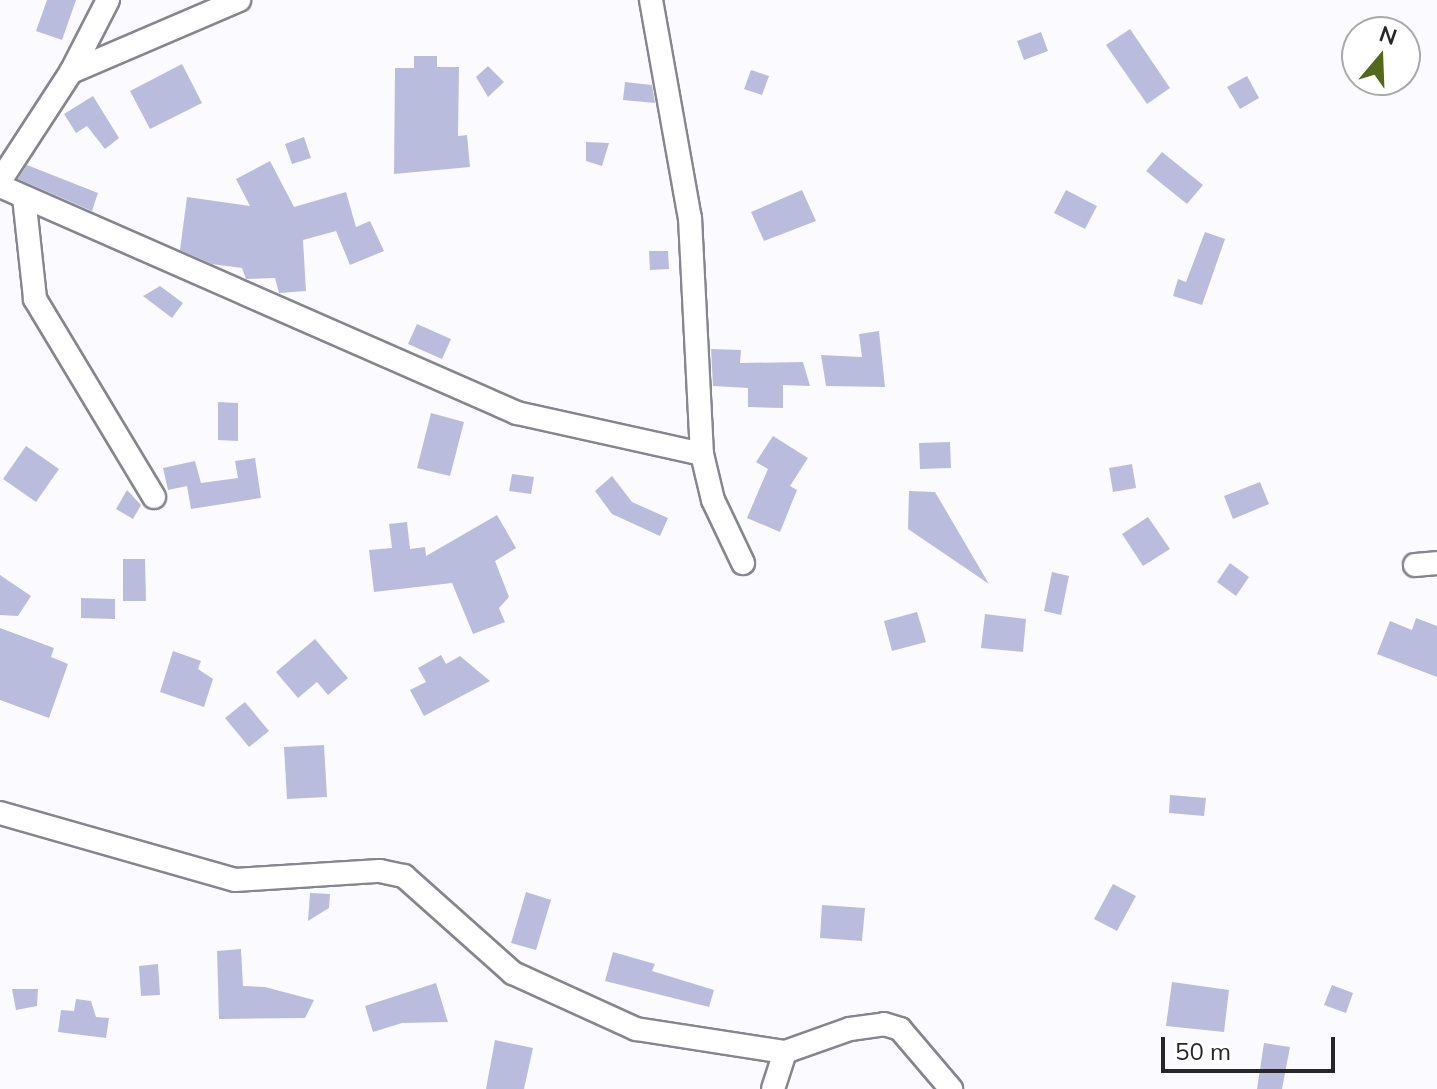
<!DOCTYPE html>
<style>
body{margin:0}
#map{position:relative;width:1437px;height:1089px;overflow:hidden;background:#fbfbff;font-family:Mulish,sans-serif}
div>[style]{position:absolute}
.building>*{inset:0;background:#babcdd}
.roads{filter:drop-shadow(2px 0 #85868e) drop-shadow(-2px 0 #85868e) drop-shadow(0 2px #85868e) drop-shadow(0 -2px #85868e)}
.street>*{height:22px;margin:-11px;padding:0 11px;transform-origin:11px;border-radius:11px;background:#fff}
span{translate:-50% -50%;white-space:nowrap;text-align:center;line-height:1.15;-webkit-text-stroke:6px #fff;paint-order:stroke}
.north{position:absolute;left:1341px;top:16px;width:80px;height:80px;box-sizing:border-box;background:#fff;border:2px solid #a9a9aa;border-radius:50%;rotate:19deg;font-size:22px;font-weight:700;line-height:32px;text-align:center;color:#27272a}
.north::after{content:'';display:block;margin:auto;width:28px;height:36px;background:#536918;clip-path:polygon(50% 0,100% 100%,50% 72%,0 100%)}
.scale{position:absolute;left:1161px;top:1037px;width:174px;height:36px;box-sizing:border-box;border:4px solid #27272a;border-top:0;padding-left:10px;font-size:24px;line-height:28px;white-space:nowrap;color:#27272a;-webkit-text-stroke:6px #fff;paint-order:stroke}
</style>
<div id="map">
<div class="building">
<i style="clip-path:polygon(47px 0,76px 0,62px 40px,36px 31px)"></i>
<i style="clip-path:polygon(1130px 29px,1170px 88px,1147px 104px,1106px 45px)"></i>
<i style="clip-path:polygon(1041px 32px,1048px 51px,1024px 60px,1017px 41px)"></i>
<i style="clip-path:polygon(414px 56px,437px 56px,437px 67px,459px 67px,458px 136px,467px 135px,470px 167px,394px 174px,395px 68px,414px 68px)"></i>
<i style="clip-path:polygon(182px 64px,202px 103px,150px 129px,130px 91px)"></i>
<i style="clip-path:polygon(488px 66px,504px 82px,488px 97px,476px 77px)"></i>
<i style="clip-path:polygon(751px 70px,769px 76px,762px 95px,744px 89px)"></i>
<i style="clip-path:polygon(1247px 76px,1259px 98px,1240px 109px,1227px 87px)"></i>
<i style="clip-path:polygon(625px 82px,652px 85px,655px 103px,623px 100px)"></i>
<i style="clip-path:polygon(93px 96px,119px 138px,105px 149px,87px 126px,76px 133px,64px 114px)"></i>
<i style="clip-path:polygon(304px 137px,311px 158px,292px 164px,285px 144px)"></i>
<i style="clip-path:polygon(586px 142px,609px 143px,602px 166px,586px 161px)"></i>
<i style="clip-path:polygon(1162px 152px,1203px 185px,1187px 204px,1146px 171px)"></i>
<i style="clip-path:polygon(270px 161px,294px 207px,346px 192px,356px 227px,370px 221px,384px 251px,350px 265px,336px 231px,303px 240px,306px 291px,279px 293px,275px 278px,246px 279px,242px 268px,212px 264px,180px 250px,187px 197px,250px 206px,236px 179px)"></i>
<i style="clip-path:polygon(27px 165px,98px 193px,92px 211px,18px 179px)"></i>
<i style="clip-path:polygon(802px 190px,816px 221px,764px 241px,751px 212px)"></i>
<i style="clip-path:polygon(1066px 190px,1097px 206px,1085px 229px,1054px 213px)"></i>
<i style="clip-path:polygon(1205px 232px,1225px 239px,1202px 305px,1173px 296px,1178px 279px,1186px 282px)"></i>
<i style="clip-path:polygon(649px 251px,668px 251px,669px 269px,650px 270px)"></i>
<i style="clip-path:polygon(160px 286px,183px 303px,172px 318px,143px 296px)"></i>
<i style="clip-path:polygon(417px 324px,451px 339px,442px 359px,408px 344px)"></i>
<i style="clip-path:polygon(879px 331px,885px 387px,826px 386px,821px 355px,862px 357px,859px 334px)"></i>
<i style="clip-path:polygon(711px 349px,741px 350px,740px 363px,803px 362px,810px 386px,783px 385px,783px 408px,748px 407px,748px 388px,713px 386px)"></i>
<i style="clip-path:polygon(218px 402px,238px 403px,238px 441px,218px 440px)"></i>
<i style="clip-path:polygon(431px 413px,464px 422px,450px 476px,417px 468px)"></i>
<i style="clip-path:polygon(773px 436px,808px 458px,790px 486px,797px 490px,780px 532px,747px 518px,768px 469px,756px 462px)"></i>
<i style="clip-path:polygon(950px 442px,951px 468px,920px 469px,919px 443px)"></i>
<i style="clip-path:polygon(26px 446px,59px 469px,36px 502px,3px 479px)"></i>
<i style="clip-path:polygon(255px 458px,261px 498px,191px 509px,187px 486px,168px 490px,163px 468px,195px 461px,201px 483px,238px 478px,235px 461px)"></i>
<i style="clip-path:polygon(1132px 464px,1136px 488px,1113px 492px,1109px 468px)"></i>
<i style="clip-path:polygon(512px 474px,534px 477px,531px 494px,509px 491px)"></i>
<i style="clip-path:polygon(612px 476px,632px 502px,668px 518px,660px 536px,612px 514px,595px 491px)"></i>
<i style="clip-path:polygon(1260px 482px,1269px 504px,1233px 519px,1224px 496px)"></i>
<i style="clip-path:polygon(127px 490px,141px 505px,133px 519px,116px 509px)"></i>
<i style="clip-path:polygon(909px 491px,935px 492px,989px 584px,908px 529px)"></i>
<i style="clip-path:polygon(497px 515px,516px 548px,495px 561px,509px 597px,499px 608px,505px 622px,473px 634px,452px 583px,374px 592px,369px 550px,392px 548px,389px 524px,407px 522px,410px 549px,425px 547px,426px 556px)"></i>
<i style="clip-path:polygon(1148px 517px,1170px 549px,1143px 566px,1122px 534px)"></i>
<i style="clip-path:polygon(123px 559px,145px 559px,146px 601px,123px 601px)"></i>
<i style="clip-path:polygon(1230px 563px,1249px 577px,1236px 596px,1217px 582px)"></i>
<i style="clip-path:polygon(1052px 572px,1069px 576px,1061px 615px,1044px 611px)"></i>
<i style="clip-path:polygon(0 575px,31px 596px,18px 616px,0 615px)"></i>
<i style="clip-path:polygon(81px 598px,115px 599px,115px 619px,81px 618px)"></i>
<i style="clip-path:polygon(917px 612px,926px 642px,892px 651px,884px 621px)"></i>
<i style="clip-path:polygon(985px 614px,1026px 619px,1023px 652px,981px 648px)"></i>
<i style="clip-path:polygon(1416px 618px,1437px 626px,1437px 677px,1377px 654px,1390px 621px,1412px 630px)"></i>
<i style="clip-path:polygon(0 628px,54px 648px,51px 657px,68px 664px,49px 718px,0 700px)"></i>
<i style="clip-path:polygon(315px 639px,348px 678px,328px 695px,317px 682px,298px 698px,276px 672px)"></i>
<i style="clip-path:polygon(173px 651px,201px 661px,198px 669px,213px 679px,204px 707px,160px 692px)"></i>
<i style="clip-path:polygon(441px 655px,446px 664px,460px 656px,490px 681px,424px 716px,410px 690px,426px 682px,418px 668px)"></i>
<i style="clip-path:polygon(245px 702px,269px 731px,249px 747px,225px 718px)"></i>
<i style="clip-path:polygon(324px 745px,327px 797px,287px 799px,284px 747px)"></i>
<i style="clip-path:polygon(1170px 795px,1206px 798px,1204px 816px,1169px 813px)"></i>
<i style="clip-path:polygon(1113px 884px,1136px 896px,1117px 931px,1094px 919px)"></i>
<i style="clip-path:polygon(526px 892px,551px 900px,536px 950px,511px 943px)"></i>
<i style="clip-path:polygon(310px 893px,330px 894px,329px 908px,308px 921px)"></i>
<i style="clip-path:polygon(822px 905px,865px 908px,862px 941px,820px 938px)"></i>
<i style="clip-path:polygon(241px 949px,243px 986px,265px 987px,314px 1000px,305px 1018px,219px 1019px,217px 951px)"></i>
<i style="clip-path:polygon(613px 952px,655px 964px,652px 971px,714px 990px,709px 1007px,605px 981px)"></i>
<i style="clip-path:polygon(158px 964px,160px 995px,141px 996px,139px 966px)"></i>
<i style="clip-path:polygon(1172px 982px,1229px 990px,1224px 1032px,1166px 1026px)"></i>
<i style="clip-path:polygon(436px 983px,448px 1022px,402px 1023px,373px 1032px,365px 1006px)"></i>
<i style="clip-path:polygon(1332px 985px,1353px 993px,1346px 1013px,1324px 1005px)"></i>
<i style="clip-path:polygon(12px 989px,38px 989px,37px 1006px,16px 1010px)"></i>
<i style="clip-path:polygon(76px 999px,91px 1001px,96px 1017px,109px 1018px,106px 1038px,58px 1032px,61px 1010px,74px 1011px)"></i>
<i style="clip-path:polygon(495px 1040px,533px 1048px,524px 1089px,486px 1089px)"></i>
<i style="clip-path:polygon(1264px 1043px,1290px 1047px,1282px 1089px,1257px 1089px)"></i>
</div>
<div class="roads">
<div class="street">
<i style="left:651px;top:0;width:221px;rotate:79.9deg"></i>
<i style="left:690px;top:218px;width:236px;rotate:87.1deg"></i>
<i style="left:702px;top:454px;width:47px;rotate:76.6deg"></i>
<i style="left:713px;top:500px;width:70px;rotate:64.5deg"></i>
<i style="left:71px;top:72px;width:183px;rotate:-23.2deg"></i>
<i style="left:0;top:181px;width:130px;rotate:-56.9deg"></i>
<i style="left:71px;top:72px;width:81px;rotate:-62.8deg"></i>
<i style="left:0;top:186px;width:565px;rotate:23.7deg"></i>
<i style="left:517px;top:413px;width:189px;rotate:12.5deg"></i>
<i style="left:24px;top:197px;width:103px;rotate:83.8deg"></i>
<i style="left:35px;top:299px;width:231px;rotate:59deg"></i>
<i style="left:1415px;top:565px;width:22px;rotate:-5deg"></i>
<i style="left:0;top:813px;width:244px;rotate:15.9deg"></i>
<i style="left:235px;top:880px;width:145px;rotate:-3.6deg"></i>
<i style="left:380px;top:871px;width:25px;rotate:12deg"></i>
<i style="left:404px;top:876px;width:146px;rotate:41.7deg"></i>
<i style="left:513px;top:973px;width:135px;rotate:24.5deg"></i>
<i style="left:636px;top:1029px;width:151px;rotate:8.8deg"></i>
<i style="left:785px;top:1052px;width:69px;rotate:-19.5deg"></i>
<i style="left:850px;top:1029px;width:34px;rotate:-8deg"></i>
<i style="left:884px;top:1024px;width:17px;rotate:17deg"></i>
<i style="left:900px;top:1029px;width:79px;rotate:49.6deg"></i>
<i style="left:773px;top:1089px;width:39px;rotate:-72deg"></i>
</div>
</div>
<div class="north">N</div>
<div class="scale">50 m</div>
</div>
